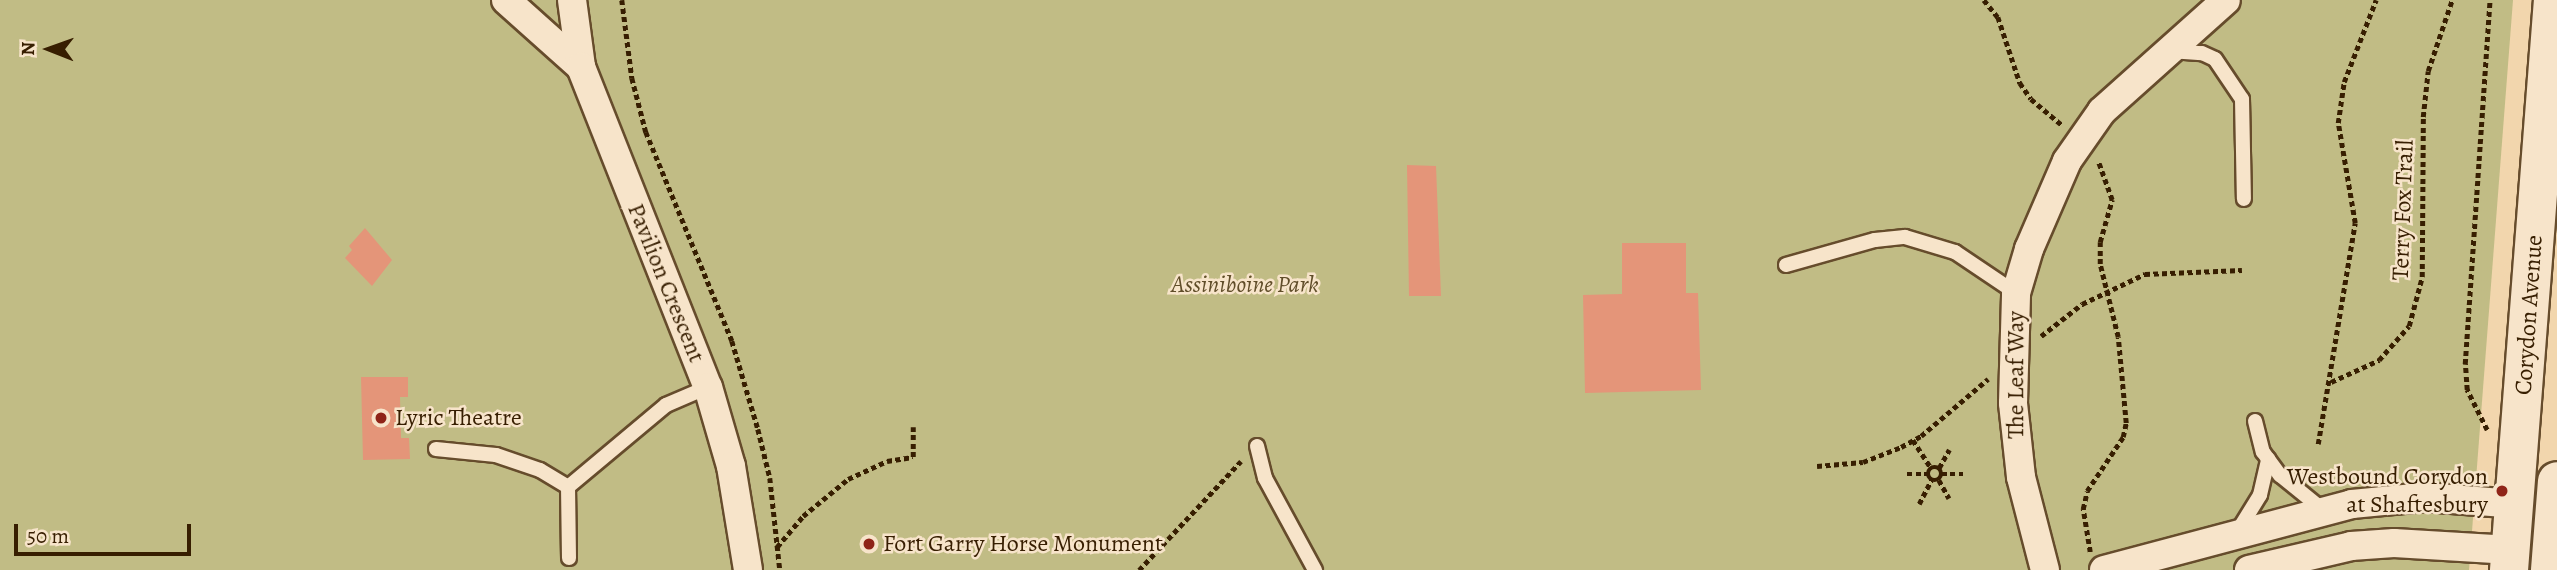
<!DOCTYPE html>
<style>
body{margin:0}
#map{position:relative;width:2557px;height:570px;overflow:hidden;background:#f2d6ad;font-family:Alegreya,serif}
div>[style]{position:absolute}
.green>*{inset:0;background:#c1bc85}
.building>*{inset:0;background:#e49579}
.path>*{height:4.5px;margin-top:-2.25px;transform-origin:0;background:repeating-linear-gradient(90deg,#371e01 0 5px,transparent 0 8.5px)}
.path>.ring{margin:-2.25px;padding:0;box-sizing:content-box;background:none;border:4.5px solid #371e01;border-radius:50%}
.roads{filter:drop-shadow(2px 0 #664c2c) drop-shadow(-2px 0 #664c2c) drop-shadow(0 2px #664c2c) drop-shadow(0 -2px #664c2c)}
.lane>*{height:14px;margin:-7px;padding:0 7px;transform-origin:7px;border-radius:7px;background:#f7e4ca}
.street>*{height:28px;margin:-14px;padding:0 14px;transform-origin:14px;border-radius:14px;background:#f7e4ca}
.secondary>*{height:38px;margin:-19px;padding:0 19px;transform-origin:19px;border-radius:19px;background:#f7e4ca}
.dots>*{width:19px;height:19px;translate:-50% -50%;box-sizing:border-box;border:4px solid #f7e4ca;border-radius:50%}
span{translate:-50% -50%;white-space:nowrap;text-align:center;line-height:1.15;-webkit-text-stroke:5px #f7e4ca;paint-order:stroke}
.street-label{font-size:24px;color:#371e01}
.park-label{font-size:24px;color:#604d29;font-style:italic}
.poi-label{font-size:24px;color:#371e01}
.left{translate:0 -50%;text-align:left}
.right{translate:-100% -50%;text-align:right}
.north{position:absolute;left:14px;top:14px;width:70px;height:70px;-webkit-text-stroke:5px #f7e4ca;paint-order:stroke;rotate:271deg;font-size:19px;font-weight:700;line-height:28px;text-align:center;color:#371e01}
.north::after{content:'';display:block;margin:auto;width:24px;height:32px;background:#371e01;clip-path:polygon(50% 0,100% 100%,50% 72%,0 100%)}
.scale{position:absolute;left:14px;top:524px;width:177px;height:32px;box-sizing:border-box;border:4px solid #371e01;border-top:0;padding-left:9px;font-size:21px;line-height:24px;white-space:nowrap;color:#371e01;-webkit-text-stroke:5px #f7e4ca;paint-order:stroke}
</style>
<div id="map">
<div class="green">
<i style="clip-path:polygon(0 0,2513px 0,2469px 570px,0 570px)"></i>
</div>
<div class="building">
<i style="clip-path:polygon(1407px 165px,1436px 166px,1441px 296px,1409px 296px)"></i>
<i style="clip-path:polygon(365px 228px,392px 260px,372px 286px,345px 258px,352px 250px,349px 246px)"></i>
<i style="clip-path:polygon(1622px 243px,1686px 243px,1686px 293px,1698px 293px,1701px 390px,1585px 393px,1583px 295px,1622px 294px)"></i>
<i style="clip-path:polygon(361px 377px,408px 377px,408px 397px,400px 397px,401px 438px,409px 438px,410px 459px,363px 460px)"></i>
</div>
<div class="path">
<i style="left:622px;top:0;width:79px;rotate:82.7deg"></i>
<i style="left:632px;top:78px;width:56px;rotate:75.5deg"></i>
<i style="left:646px;top:132px;width:226px;rotate:67.6deg"></i>
<i style="left:732px;top:341px;width:92px;rotate:73.5deg"></i>
<i style="left:758px;top:429px;width:50px;rotate:76.2deg"></i>
<i style="left:770px;top:478px;width:93px;rotate:83.8deg"></i>
<i style="left:1984px;top:0;width:22px;rotate:51deg"></i>
<i style="left:1998px;top:17px;width:70px;rotate:71.6deg"></i>
<i style="left:2020px;top:83px;width:19px;rotate:55deg"></i>
<i style="left:2031px;top:99px;width:40px;rotate:40deg"></i>
<i style="left:2041px;top:336px;width:52px;rotate:-38deg"></i>
<i style="left:2082px;top:304px;width:70px;rotate:-25.5deg"></i>
<i style="left:2145px;top:274px;width:97px;rotate:-2.4deg"></i>
<i style="left:2331px;top:382px;width:53px;rotate:-24.6deg"></i>
<i style="left:2379px;top:360px;width:45px;rotate:-48.6deg"></i>
<i style="left:2409px;top:326px;width:51px;rotate:-75.1deg"></i>
<i style="left:2422px;top:277px;width:160px;rotate:-89.6deg"></i>
<i style="left:2423px;top:117px;width:46px;rotate:-83.8deg"></i>
<i style="left:2428px;top:71px;width:75px;rotate:-71.3deg"></i>
<i style="left:2487px;top:430px;width:45px;rotate:-116.6deg"></i>
<i style="left:2467px;top:390px;width:26px;rotate:-94deg"></i>
<i style="left:2465px;top:364px;width:365px;rotate:-86.1deg"></i>
<i style="left:1913px;top:440px;width:33px;rotate:57deg"></i>
<i style="left:2318px;top:444px;width:224px;rotate:-80.5deg"></i>
<i style="left:2355px;top:223px;width:101px;rotate:-99.6deg"></i>
<i style="left:2338px;top:123px;width:41px;rotate:-81.7deg"></i>
<i style="left:2344px;top:82px;width:88px;rotate:-68.7deg"></i>
<i style="left:1817px;top:466px;width:46px;rotate:-5deg"></i>
<i style="left:1863px;top:462px;width:41px;rotate:-21.5deg"></i>
<i style="left:1901px;top:447px;width:23px;rotate:-29deg"></i>
<i style="left:1921px;top:436px;width:88px;rotate:-40.4deg"></i>
<i class="ring" style="left:1928px;top:467px;width:9.5px;height:9.5px"></i>
<i style="left:1939px;top:468px;width:21px;rotate:-61deg"></i>
<i style="left:1907px;top:474px;width:21px"></i>
<i style="left:1942px;top:474px;width:21px"></i>
<i style="left:1939px;top:480px;width:21px;rotate:61deg"></i>
<i style="left:1919px;top:504px;width:27px;rotate:-63deg"></i>
<i style="left:777px;top:547px;width:40px;rotate:-50deg"></i>
<i style="left:803px;top:516px;width:58px;rotate:-39.4deg"></i>
<i style="left:848px;top:479px;width:43px;rotate:-24.8deg"></i>
<i style="left:887px;top:461px;width:26px;rotate:-9deg"></i>
<i style="left:913px;top:457px;width:30px;rotate:-90deg"></i>
<i style="left:2090px;top:552px;width:44px;rotate:-99.2deg"></i>
<i style="left:2083px;top:509px;width:18px;rotate:-77deg"></i>
<i style="left:2087px;top:491px;width:65px;rotate:-56.3deg"></i>
<i style="left:2123px;top:437px;width:14px;rotate:-78deg"></i>
<i style="left:2126px;top:423px;width:86px;rotate:-95.3deg"></i>
<i style="left:2118px;top:337px;width:75px;rotate:-103.9deg"></i>
<i style="left:2100px;top:264px;width:22px;rotate:-90deg"></i>
<i style="left:2100px;top:242px;width:44px;rotate:-74.1deg"></i>
<i style="left:2112px;top:200px;width:41px;rotate:-109.7deg"></i>
<i style="left:1139px;top:570px;width:149px;rotate:-46.9deg"></i>
</div>
<div class="roads">
<div class="lane">
<i style="left:2170px;top:51px;width:32px;rotate:4deg"></i>
<i style="left:2202px;top:53px;width:14px;rotate:25deg"></i>
<i style="left:2215px;top:59px;width:48px;rotate:56deg"></i>
<i style="left:2242px;top:99px;width:100px;rotate:88.9deg"></i>
<i style="left:1786px;top:265px;width:92px;rotate:-15.7deg"></i>
<i style="left:1875px;top:240px;width:30px;rotate:-6deg"></i>
<i style="left:1905px;top:237px;width:52px;rotate:16.7deg"></i>
<i style="left:1955px;top:252px;width:73px;rotate:33.9deg"></i>
<i style="left:2255px;top:421px;width:32px;rotate:76deg"></i>
<i style="left:2263px;top:452px;width:29px;rotate:54deg"></i>
<i style="left:2280px;top:475px;width:55px;rotate:39.1deg"></i>
<i style="left:1257px;top:446px;width:33px;rotate:76deg"></i>
<i style="left:1265px;top:478px;width:105px;rotate:61.5deg"></i>
<i style="left:436px;top:449px;width:60px;rotate:5.7deg"></i>
<i style="left:496px;top:455px;width:46px;rotate:18.8deg"></i>
<i style="left:540px;top:470px;width:33px;rotate:31deg"></i>
<i style="left:2236px;top:534px;width:46px;rotate:-58.4deg"></i>
<i style="left:2260px;top:495px;width:37px;rotate:-77deg"></i>
<i style="left:569px;top:558px;width:71px;rotate:-90.8deg"></i>
<i style="left:568px;top:487px;width:128px;rotate:-39.9deg"></i>
<i style="left:666px;top:405px;width:46px;rotate:-23.2deg"></i>
</div>
<div class="street">
<i style="left:506px;top:0;width:101px;rotate:41.8deg"></i>
<i style="left:572px;top:0;width:68px;rotate:82.3deg"></i>
<i style="left:581px;top:67px;width:344px;rotate:68.4deg"></i>
<i style="left:708px;top:387px;width:82px;rotate:73.8deg"></i>
<i style="left:731px;top:466px;width:105px;rotate:80.7deg"></i>
<i style="left:2045px;top:570px;width:96px;rotate:-104.5deg"></i>
<i style="left:2021px;top:477px;width:74px;rotate:-96.2deg"></i>
<i style="left:2013px;top:403px;width:110px;rotate:-88.4deg"></i>
<i style="left:2016px;top:293px;width:46px;rotate:-73.5deg"></i>
<i style="left:2029px;top:249px;width:96px;rotate:-66.6deg"></i>
<i style="left:2067px;top:161px;width:61px;rotate:-55deg"></i>
<i style="left:2102px;top:111px;width:166px;rotate:-41.8deg"></i>
<i style="left:2104px;top:570px;width:257px;rotate:-14.9deg"></i>
<i style="left:2352px;top:504px;width:73px;rotate:-5.5deg"></i>
<i style="left:2425px;top:497px;width:90px;rotate:4.4deg"></i>
<i style="left:2249px;top:570px;width:105px;rotate:-13.2deg"></i>
<i style="left:2351px;top:546px;width:43px;rotate:-4deg"></i>
<i style="left:2394px;top:543px;width:117px;rotate:3.4deg"></i>
</div>
<div class="secondary">
<i style="left:2509px;top:570px;width:572px;rotate:-85.59deg"></i>
<i style="left:2550px;top:570px;width:89px;rotate:-85.5deg"></i>
</div>
</div>
<div class="dots">
<i style="left:381px;top:418px;background:#8f2418"></i>
<i style="left:2502px;top:491px;background:#8f2418"></i>
<i style="left:869px;top:544px;background:#8f2418"></i>
</div>
<div class="street-label">
<span style="left:2403px;top:210px;rotate:-88deg">Terry Fox Trail</span>
<span style="left:666px;top:283px;rotate:68deg">Pavilion Crescent</span>
<span style="left:2529px;top:315px;rotate:-86deg">Corydon Avenue</span>
<span style="left:2016px;top:375px;rotate:-90deg">The Leaf Way</span>
</div>
<div class="park-label">
<span style="left:1245px;top:285px">Assiniboine Park</span>
</div>
<div class="poi-label">
<span class="left" style="left:395px;top:418px">Lyric Theatre</span>
<span class="right" style="left:2488px;top:491px">Westbound Corydon<br>at Shaftesbury</span>
<span class="left" style="left:883px;top:544px">Fort Garry Horse Monument</span>
</div>
<div class="north">N</div>
<div class="scale">50 m</div>
</div>
